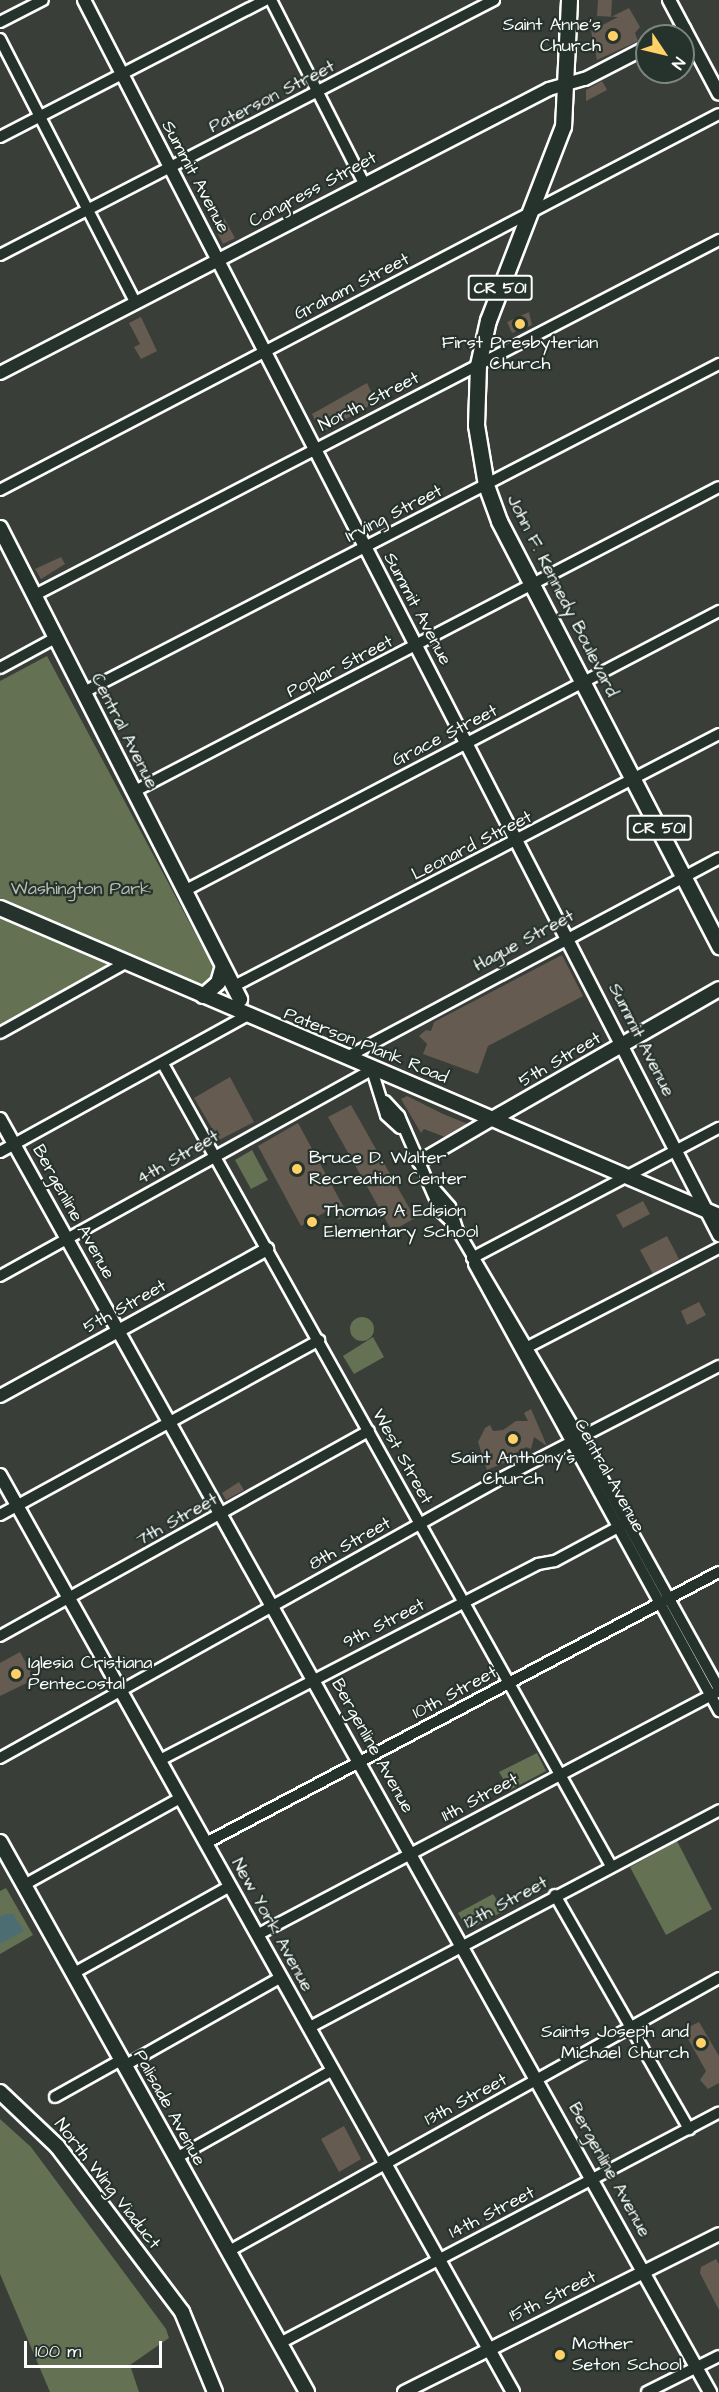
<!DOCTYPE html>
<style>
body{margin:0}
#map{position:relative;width:719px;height:2392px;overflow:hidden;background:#393f38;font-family:"Architects Daughter",sans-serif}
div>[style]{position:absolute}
.green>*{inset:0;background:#647152}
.round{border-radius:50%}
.water>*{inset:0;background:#4c6e73}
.building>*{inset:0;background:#655b51}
.roads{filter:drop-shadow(2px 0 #fff) drop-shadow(-2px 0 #fff) drop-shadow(0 2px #fff) drop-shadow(0 -2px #fff)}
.minor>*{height:10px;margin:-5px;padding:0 5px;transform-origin:5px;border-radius:5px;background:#26332d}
.tertiary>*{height:12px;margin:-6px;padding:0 6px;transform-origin:6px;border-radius:6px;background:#26332d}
.secondary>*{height:14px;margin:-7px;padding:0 7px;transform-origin:7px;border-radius:7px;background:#26332d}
.primary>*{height:15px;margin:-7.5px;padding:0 7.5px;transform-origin:7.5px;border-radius:7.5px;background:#26332d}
.dots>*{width:16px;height:16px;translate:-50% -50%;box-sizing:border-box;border:3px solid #26332d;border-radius:50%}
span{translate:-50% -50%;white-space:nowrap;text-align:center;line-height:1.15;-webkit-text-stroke:4.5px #26332d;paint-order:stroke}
.shield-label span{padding:2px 4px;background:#26332d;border:2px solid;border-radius:4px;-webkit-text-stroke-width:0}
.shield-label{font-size:16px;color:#fff;font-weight:700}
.poi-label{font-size:18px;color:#fff}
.right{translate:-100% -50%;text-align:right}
.left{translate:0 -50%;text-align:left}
.street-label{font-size:18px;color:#fff}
.park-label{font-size:18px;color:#b9bfb1}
.north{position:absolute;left:635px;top:24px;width:60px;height:60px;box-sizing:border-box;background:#26332d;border:2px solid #7d8581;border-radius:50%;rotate:125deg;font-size:16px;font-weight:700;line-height:24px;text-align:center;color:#fff}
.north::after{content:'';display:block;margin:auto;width:21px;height:27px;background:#ffd166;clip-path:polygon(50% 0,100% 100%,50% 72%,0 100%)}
.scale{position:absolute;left:24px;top:2341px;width:138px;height:27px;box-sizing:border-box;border:3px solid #fff;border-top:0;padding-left:8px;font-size:18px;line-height:21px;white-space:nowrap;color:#fff;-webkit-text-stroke:4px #26332d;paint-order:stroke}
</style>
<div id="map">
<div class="green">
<i style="clip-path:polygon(47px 656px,217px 974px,200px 987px,124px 958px,0 1027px,0 681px)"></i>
<i style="clip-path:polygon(252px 1150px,268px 1180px,251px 1189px,235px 1160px)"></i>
<i class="round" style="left:350px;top:1317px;width:24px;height:24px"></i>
<i style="clip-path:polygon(373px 1337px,384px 1357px,354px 1374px,343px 1356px)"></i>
<i style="clip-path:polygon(537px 1753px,546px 1771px,510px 1790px,499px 1772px)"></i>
<i style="clip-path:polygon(677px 1841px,712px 1909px,666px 1935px,630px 1867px)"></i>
<i style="clip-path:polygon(6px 1888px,33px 1935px,0 1954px,0 1891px)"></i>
<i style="clip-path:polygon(493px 1894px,504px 1911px,468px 1930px,458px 1913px)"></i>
<i style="clip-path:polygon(0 2119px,31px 2147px,166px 2329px,169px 2338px,130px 2365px,139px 2392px,50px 2392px,0 2274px)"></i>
</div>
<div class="water">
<i style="clip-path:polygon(5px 1914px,13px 1914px,24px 1931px,0 1944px,0 1916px)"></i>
</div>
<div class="building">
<i style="clip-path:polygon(598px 0,612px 0,611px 17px,629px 8px,640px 27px,635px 33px,638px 41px,597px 60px,591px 31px,618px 17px,597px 16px)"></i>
<i style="clip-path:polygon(602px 81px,607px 90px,586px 101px,586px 90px)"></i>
<i style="clip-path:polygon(224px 218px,235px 238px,223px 244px,214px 226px)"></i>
<i style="clip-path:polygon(529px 312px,532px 325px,512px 333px,507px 322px)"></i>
<i style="clip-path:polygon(141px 317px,157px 351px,141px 359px,134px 347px,140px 344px,129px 323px)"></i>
<i style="clip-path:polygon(367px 383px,376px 402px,321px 433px,312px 414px)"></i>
<i style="clip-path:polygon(61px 557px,65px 564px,41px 579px,35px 569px)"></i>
<i style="clip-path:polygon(562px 955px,583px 996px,488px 1046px,478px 1074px,423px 1054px,427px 1044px,419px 1036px,426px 1030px,431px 1031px,434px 1022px)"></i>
<i style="clip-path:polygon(230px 1077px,254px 1122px,219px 1140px,194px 1098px)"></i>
<i style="clip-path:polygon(407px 1096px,443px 1114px,468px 1124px,445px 1137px,424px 1129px,421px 1133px,401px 1099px)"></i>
<i style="clip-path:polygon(351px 1105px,415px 1218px,392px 1231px,328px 1117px)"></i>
<i style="clip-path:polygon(298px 1123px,348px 1215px,338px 1220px,332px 1208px,301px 1226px,258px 1146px)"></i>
<i style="clip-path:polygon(643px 1201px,650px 1214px,623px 1228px,616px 1215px)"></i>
<i style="clip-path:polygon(667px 1236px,679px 1259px,653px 1274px,640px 1250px)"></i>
<i style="clip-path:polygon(699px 1302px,706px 1315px,687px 1325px,681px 1311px)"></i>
<i style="clip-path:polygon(531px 1409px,547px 1446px,534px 1437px,531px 1449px,526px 1447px,509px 1457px,511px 1460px,487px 1470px,478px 1442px,485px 1428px,490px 1425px,493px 1431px,503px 1430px,516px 1421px,528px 1421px,524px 1413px)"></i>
<i style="clip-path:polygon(239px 1482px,244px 1490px,226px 1500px,222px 1493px)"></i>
<i style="clip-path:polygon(20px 1652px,35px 1679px,0 1696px,0 1663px)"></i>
<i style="clip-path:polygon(699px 2022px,719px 2056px,719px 2083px,708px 2089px,700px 2080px,706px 2071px,683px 2030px)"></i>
<i style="clip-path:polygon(344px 2126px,361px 2159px,339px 2172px,321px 2139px)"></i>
<i style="clip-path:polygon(716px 2259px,719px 2264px,719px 2310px,700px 2273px,701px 2267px)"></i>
</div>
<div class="roads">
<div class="minor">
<i style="left:271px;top:0;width:205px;rotate:63.1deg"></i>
<i style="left:0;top:22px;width:48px;rotate:-27.1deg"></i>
<i style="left:0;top:39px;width:296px;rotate:62.8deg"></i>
<i style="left:0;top:137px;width:298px;rotate:-27.3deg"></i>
<i style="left:0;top:255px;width:556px;rotate:-27.3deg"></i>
<i style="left:0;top:490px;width:811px;rotate:-27.61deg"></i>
<i style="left:35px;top:595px;width:771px;rotate:-27.43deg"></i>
<i style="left:0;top:668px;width:65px;rotate:-28.5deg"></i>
<i style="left:84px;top:692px;width:715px;rotate:-27.32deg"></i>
<i style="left:135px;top:791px;width:658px;rotate:-27.5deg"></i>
<i style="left:186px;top:890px;width:602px;rotate:-27.63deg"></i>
<i style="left:238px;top:984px;width:542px;rotate:-27.46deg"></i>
<i style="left:0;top:1033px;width:145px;rotate:-29.2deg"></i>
<i style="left:347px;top:1057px;width:422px;rotate:-28.1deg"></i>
<i style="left:163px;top:1064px;width:919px;rotate:60.81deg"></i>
<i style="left:385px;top:1101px;width:21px;rotate:47deg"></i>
<i style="left:399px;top:1116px;width:105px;rotate:66.4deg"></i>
<i style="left:441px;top:1212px;width:18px;rotate:43deg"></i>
<i style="left:0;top:1152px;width:281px;rotate:-28.9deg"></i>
<i style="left:432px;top:1186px;width:28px;rotate:49deg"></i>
<i style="left:450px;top:1207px;width:25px;rotate:72deg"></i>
<i style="left:458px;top:1231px;width:232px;rotate:59.5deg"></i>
<i style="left:576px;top:1431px;width:295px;rotate:61deg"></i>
<i style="left:472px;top:1258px;width:279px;rotate:-27.8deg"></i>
<i style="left:474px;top:1264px;width:510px;rotate:61.27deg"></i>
<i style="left:0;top:1276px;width:425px;rotate:-29deg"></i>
<i style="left:372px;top:1070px;width:47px;rotate:72.7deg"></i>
<i style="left:386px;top:1115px;width:19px;rotate:43deg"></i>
<i style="left:522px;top:1350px;width:222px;rotate:-27.4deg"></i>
<i style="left:0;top:1515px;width:364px;rotate:-28.7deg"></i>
<i style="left:0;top:1636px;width:422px;rotate:-29.1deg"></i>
<i style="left:0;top:1758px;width:575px;rotate:-29.15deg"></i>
<i style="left:502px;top:1478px;width:244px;rotate:-27.3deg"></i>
<i style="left:160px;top:1760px;width:426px;rotate:-27.4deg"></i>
<i style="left:538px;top:1564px;width:17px;rotate:-10deg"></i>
<i style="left:555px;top:1561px;width:81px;rotate:-28.2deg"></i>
<i style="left:206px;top:1843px;width:580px;rotate:-27.85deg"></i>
<i style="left:24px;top:1885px;width:179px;rotate:-29.1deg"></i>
<i style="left:555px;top:1895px;width:270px;rotate:60.2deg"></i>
<i style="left:257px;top:1935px;width:522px;rotate:-27.84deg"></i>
<i style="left:74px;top:1973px;width:179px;rotate:-29.1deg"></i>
<i style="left:310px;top:2027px;width:463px;rotate:-27.9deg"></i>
<i style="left:124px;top:2066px;width:180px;rotate:-29.5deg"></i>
<i style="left:55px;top:2097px;width:76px;rotate:-29.3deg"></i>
<i style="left:176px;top:2158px;width:180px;rotate:-29.3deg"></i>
<i style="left:229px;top:2251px;width:561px;rotate:-29.12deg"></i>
<i style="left:280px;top:2343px;width:496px;rotate:-27.7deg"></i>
<i style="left:647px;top:2392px;width:80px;rotate:-26.6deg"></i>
</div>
<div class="tertiary">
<i style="left:84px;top:0;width:1389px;rotate:62.79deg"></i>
<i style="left:669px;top:0;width:106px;rotate:62deg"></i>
<i style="left:669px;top:36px;width:17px;rotate:-25deg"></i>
<i style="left:0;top:373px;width:618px;rotate:-27.35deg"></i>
<i style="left:549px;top:89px;width:37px;rotate:-16deg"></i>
<i style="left:585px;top:79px;width:70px;rotate:-27.3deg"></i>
<i style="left:0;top:1119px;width:1458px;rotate:60.85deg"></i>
<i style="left:419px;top:1162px;width:87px;rotate:-30.4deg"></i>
<i style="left:0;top:1396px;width:305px;rotate:-28.8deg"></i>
<i style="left:0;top:1475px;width:1051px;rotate:60.78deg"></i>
<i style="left:404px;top:2392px;width:352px;rotate:-26.6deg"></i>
</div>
<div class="secondary">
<i style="left:0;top:528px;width:529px;rotate:63deg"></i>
<i style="left:0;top:908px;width:782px;rotate:23.19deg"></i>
<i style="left:203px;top:996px;width:20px;rotate:-41deg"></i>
<i style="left:218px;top:983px;width:15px;rotate:-74deg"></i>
<i style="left:494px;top:1118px;width:259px;rotate:-29.8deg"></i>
<i style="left:0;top:1842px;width:630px;rotate:60.83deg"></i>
<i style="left:0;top:2092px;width:79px;rotate:43.5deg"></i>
<i style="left:57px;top:2146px;width:208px;rotate:53deg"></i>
<i style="left:182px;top:2312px;width:87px;rotate:67.6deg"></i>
</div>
<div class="primary">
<i style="left:569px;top:0;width:126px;rotate:92.7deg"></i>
<i style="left:563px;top:126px;width:208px;rotate:111.1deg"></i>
<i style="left:488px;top:320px;width:46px;rotate:102.5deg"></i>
<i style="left:478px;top:365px;width:60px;rotate:91.9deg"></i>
<i style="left:476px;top:425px;width:61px;rotate:80.5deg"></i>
<i style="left:486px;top:485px;width:38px;rotate:70deg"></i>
<i style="left:499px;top:521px;width:479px;rotate:62.6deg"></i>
</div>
</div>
<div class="dots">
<i style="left:613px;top:36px;background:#ffd166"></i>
<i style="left:520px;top:324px;background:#ffd166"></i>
<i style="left:297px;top:1169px;background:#ffd166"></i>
<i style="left:312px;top:1222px;background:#ffd166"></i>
<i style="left:513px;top:1439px;background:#ffd166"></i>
<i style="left:16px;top:1674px;background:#ffd166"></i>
<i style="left:701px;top:2043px;background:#ffd166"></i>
<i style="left:560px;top:2355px;background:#ffd166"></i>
</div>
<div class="shield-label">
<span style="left:500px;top:288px">CR 501</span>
<span style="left:659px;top:828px">CR 501</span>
</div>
<div class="poi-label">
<span class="right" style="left:601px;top:36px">Saint Anne's<br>Church</span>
<span style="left:520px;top:354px">First Presbyterian<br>Church</span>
<span class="left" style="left:309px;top:1169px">Bruce D. Walter<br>Recreation Center</span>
<span class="left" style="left:324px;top:1222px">Thomas A Edision<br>Elementary School</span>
<span style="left:513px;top:1469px">Saint Anthony's<br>Church</span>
<span class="left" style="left:28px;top:1674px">Iglesia Cristiana<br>Pentecostal</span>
<span class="right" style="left:689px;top:2043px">Saints Joseph and<br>Michael Church</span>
<span class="left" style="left:572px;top:2355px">Mother<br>Seton School</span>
</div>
<div class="street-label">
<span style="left:272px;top:97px;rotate:-27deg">Paterson Street</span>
<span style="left:195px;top:177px;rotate:62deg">Summit Avenue</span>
<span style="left:313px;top:190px;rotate:-28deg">Congress Street</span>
<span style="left:352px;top:287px;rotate:-27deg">Graham Street</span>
<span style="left:369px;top:402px;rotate:-27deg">North Street</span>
<span style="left:394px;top:514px;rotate:-27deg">Irving Street</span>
<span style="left:562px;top:596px;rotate:63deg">John F. Kennedy Boulevard</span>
<span style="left:417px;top:609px;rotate:62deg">Summit Avenue</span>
<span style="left:340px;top:667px;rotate:-27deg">Poplar Street</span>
<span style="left:124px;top:731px;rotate:63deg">Central Avenue</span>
<span style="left:445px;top:736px;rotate:-27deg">Grace Street</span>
<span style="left:472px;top:846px;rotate:-27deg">Leonard Street</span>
<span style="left:524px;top:941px;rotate:-28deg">Hague Street</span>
<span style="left:641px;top:1040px;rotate:63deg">Summit Avenue</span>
<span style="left:366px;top:1046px;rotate:22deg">Paterson Plank Road</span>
<span style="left:560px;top:1060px;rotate:-30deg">5th Street</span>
<span style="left:178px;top:1158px;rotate:-30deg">4th Street</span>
<span style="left:73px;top:1212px;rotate:61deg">Bergenline Avenue</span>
<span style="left:125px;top:1307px;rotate:-29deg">5th Street</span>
<span style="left:402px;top:1457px;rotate:61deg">West Street</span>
<span style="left:609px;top:1476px;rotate:61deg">Central Avenue</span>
<span style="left:177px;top:1520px;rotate:-29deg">7th Street</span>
<span style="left:350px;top:1544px;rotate:-29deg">8th Street</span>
<span style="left:384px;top:1624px;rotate:-27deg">9th Street</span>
<span style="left:455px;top:1693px;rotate:-28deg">10th Street</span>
<span style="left:372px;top:1746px;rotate:61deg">Bergenline Avenue</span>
<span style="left:480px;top:1798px;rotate:-28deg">11th Street</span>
<span style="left:506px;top:1903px;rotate:-28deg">12th Street</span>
<span style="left:272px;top:1925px;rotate:61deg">New York Avenue</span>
<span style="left:466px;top:2100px;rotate:-28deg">13th Street</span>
<span style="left:169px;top:2108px;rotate:61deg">Palisade Avenue</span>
<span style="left:609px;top:2170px;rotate:61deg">Bergenline Avenue</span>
<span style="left:107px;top:2184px;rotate:52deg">North Wing Viaduct</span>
<span style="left:492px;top:2213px;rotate:-27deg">14th Street</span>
<span style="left:553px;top:2297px;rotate:-26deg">15th Street</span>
</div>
<div class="park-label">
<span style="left:81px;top:889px">Washington Park</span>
</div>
<div class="north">N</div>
<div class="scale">100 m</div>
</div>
